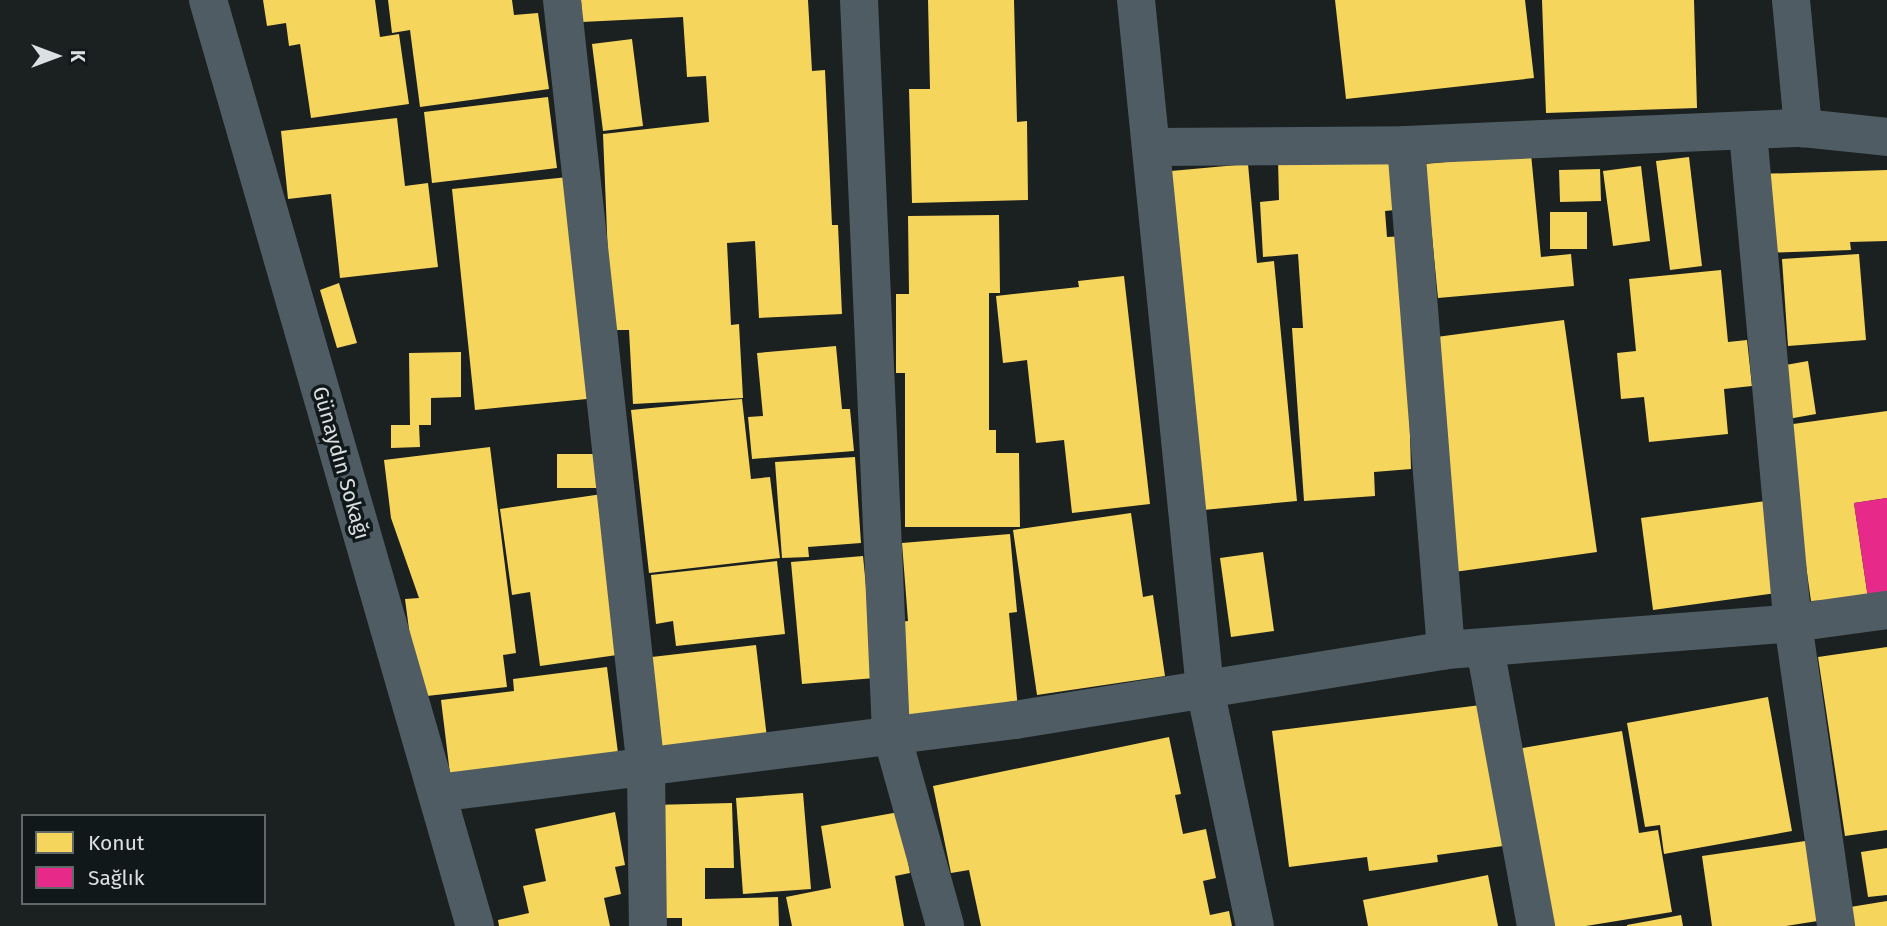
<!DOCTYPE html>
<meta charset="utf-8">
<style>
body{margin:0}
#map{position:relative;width:1887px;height:926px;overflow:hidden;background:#1b2021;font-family:"Fira Sans",sans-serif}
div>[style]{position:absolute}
.homes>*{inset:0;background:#f6d55c}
.health>*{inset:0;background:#e7298a}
.minor>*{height:38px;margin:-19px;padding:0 19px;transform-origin:19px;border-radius:19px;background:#4f5c63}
.tertiary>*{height:38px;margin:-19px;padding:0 19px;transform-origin:19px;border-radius:19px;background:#4f5c63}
span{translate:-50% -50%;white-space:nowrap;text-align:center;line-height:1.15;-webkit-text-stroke:7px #10181a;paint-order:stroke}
.street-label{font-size:21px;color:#dbe1e2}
.legend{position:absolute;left:21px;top:814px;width:245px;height:91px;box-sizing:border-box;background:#10181a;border:2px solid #61686a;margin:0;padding:9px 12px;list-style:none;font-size:21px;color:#dbe1e2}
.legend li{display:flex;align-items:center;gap:14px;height:35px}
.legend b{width:35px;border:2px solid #61686a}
.north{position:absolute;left:21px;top:21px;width:70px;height:70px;-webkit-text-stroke:5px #10181a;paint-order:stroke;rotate:90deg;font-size:19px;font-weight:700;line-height:28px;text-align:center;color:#dbe1e2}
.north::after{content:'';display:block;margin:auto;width:24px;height:32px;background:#dbe1e2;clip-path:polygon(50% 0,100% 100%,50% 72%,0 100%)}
</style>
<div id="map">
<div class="homes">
<i style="clip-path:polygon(263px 0,375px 0,380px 37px,399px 34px,409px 104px,311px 118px,300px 44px,289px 46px,286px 23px,267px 26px)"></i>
<i style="clip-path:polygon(388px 0,512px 0,514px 15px,538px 13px,549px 89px,420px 107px,410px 30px,392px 33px)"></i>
<i style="clip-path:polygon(581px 0,808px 0,812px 71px,825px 70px,832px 225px,838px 225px,842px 314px,759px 318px,755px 241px,727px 243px,731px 325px,739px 324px,743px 398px,633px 404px,629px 330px,611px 330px,603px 134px,709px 122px,706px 76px,687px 77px,683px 17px,582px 22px)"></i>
<i style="clip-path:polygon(928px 0,1014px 0,1017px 122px,1027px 121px,1028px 200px,912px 203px,909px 89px,930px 89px)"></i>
<i style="clip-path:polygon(1335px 0,1525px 0,1534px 78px,1346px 99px)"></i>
<i style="clip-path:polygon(1542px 0,1694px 0,1697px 108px,1546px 113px)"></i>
<i style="clip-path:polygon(632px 39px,643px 126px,603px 131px,592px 44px)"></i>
<i style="clip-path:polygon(548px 97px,557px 168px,432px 183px,424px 112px)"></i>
<i style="clip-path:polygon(397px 118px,405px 186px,428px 183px,438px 267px,340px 278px,331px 194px,288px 199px,281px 131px)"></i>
<i style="clip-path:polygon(1391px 152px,1395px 210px,1385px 211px,1387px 237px,1404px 236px,1411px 469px,1374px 472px,1375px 496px,1304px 501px,1292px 328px,1303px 328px,1298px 254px,1263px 257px,1260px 202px,1279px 200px,1278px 159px)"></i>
<i style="clip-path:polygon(1531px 154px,1541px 257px,1571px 254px,1574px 286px,1438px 298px,1425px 164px)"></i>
<i style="clip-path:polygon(1689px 157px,1702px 266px,1670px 270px,1656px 161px)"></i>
<i style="clip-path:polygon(1248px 164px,1257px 263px,1274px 261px,1297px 501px,1193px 511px,1160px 172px)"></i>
<i style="clip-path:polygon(1641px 166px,1650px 241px,1613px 246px,1603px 171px)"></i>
<i style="clip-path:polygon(1600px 169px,1601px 201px,1560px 202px,1559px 170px)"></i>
<i style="clip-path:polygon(1887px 170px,1887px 241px,1850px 242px,1851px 250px,1761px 253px,1758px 174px)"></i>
<i style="clip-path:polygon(568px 177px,597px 398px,475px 410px,452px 189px)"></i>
<i style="clip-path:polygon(1550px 212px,1587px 212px,1587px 249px,1550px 249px)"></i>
<i style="clip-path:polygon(999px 215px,1000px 293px,989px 293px,989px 430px,996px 430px,996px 453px,1019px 453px,1020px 527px,905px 527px,905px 373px,896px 373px,896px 294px,909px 294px,908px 216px)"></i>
<i style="clip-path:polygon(1859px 254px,1866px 340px,1788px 346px,1782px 259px)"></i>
<i style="clip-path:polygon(1721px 270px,1728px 342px,1747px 340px,1752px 386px,1724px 389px,1728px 434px,1649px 442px,1644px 397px,1621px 399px,1617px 353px,1636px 351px,1629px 279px)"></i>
<i style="clip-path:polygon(1124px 276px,1150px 504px,1072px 513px,1064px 440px,1036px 443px,1027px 360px,1003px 363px,996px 296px,1079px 287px,1078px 281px)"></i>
<i style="clip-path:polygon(339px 283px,357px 343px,337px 348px,320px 290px)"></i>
<i style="clip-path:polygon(1564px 320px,1597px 552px,1447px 573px,1429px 338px)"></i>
<i style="clip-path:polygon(836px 346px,842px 409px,850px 409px,854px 451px,752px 459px,748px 417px,763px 416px,757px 353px)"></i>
<i style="clip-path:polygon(461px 352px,461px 397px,431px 398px,431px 425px,419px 425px,420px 447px,391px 448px,391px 425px,410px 425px,409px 353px)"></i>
<i style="clip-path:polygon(1808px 361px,1816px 414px,1788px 419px,1780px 366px)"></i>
<i style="clip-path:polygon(742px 399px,751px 479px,770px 477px,780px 558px,649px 573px,631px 410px)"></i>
<i style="clip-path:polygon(1887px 411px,1887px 498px,1854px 503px,1868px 598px,1811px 601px,1786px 425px)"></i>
<i style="clip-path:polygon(490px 447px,516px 653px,503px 655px,507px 687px,418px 697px,405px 599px,419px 598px,391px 518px,384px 460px)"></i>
<i style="clip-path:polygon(557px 454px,607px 454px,607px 488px,557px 488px)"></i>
<i style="clip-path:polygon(855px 457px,861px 543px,808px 547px,809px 557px,782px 558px,775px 462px)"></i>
<i style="clip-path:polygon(609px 493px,631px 653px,540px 666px,530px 592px,512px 595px,500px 509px)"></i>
<i style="clip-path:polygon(1773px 500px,1784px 592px,1653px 610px,1641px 518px)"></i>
<i style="clip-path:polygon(1131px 513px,1143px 597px,1153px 595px,1165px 676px,1037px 695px,1013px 530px)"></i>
<i style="clip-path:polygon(1010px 534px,1017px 612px,1009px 613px,1018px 709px,900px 719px,892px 623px,908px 621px,902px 543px)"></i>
<i style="clip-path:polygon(1263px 552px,1274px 631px,1231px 637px,1220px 558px)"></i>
<i style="clip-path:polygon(863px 556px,875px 678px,802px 684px,791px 562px)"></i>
<i style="clip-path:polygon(777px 561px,785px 634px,676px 646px,673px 621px,656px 624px,651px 575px)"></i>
<i style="clip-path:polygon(756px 645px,767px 738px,654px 751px,643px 658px)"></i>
<i style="clip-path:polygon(1887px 647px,1887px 830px,1845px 836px,1818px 657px)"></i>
<i style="clip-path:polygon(607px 667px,618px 753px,450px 774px,441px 700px,514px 691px,513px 679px)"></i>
<i style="clip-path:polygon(1768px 697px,1792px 831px,1664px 854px,1660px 825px,1645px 827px,1627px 723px)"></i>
<i style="clip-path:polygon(1489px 704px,1503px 846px,1437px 855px,1438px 862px,1369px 871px,1367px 857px,1289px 867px,1272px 731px)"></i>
<i style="clip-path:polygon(1622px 731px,1639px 833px,1658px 830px,1672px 912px,1586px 926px,1540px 926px,1511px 750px)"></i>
<i style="clip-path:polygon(1169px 737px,1181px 794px,1175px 795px,1183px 834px,1206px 829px,1216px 878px,1203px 881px,1210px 915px,1229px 911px,1232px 926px,981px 926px,969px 870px,951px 873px,933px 786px)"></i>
<i style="clip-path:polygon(803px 793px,811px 889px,743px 894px,736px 798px)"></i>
<i style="clip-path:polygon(732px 803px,734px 868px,705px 868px,705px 899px,778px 897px,779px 926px,682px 926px,682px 918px,655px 918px,652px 805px)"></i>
<i style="clip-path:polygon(615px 812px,625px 865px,615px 867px,621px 894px,604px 898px,610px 926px,499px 926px,498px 920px,529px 913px,523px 886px,546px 881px,535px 829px)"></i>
<i style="clip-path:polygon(899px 812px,910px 873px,895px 876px,904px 926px,792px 926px,786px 897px,831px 888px,821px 826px)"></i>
<i style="clip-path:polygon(1812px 840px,1824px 920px,1786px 926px,1712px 926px,1702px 856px)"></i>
<i style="clip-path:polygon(1887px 848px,1887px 895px,1868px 897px,1861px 852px)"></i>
<i style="clip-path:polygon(1488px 875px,1498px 926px,1368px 926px,1363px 900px)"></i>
<i style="clip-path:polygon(1887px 901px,1887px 926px,1840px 926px,1838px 909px)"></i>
<i style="clip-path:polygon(1681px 915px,1683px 926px,1627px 926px,1627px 925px)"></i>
</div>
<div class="health">
<i style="clip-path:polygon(1887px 498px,1887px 595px,1868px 598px,1854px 503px)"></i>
</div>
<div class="minor">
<i style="left:562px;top:0;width:774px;rotate:83.77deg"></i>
<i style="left:646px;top:769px;width:157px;rotate:89.3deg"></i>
<i style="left:859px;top:0;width:733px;rotate:87.5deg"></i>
<i style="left:891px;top:732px;width:201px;rotate:74.4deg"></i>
<i style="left:1136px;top:0;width:692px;rotate:84.28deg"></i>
<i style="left:1205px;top:689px;width:242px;rotate:78.1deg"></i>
<i style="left:1791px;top:0;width:129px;rotate:84.6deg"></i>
<i style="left:1748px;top:133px;width:492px;rotate:84.8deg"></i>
<i style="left:1793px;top:623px;width:306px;rotate:81.9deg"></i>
<i style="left:1406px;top:145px;width:507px;rotate:85.47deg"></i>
<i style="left:1151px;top:147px;width:255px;rotate:-0.4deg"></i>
<i style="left:1406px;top:145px;width:397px;rotate:-2.5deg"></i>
<i style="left:1803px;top:128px;width:84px;rotate:6.1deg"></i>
<i style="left:1485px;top:648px;width:283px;rotate:79.6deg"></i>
<i style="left:437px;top:793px;width:583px;rotate:-7.2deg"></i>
<i style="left:1015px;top:720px;width:437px;rotate:-9.2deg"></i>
<i style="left:1446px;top:650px;width:348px;rotate:-4.4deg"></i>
<i style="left:1793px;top:623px;width:95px;rotate:-7.9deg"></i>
</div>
<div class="tertiary">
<i style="left:208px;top:0;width:964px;rotate:73.92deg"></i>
</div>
<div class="street-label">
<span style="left:341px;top:463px;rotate:74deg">Günaydın Sokağı</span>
</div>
<ul class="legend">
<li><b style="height:19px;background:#f6d55c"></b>Konut</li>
<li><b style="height:19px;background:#e7298a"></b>Sağlık</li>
</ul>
<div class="north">K</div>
</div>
